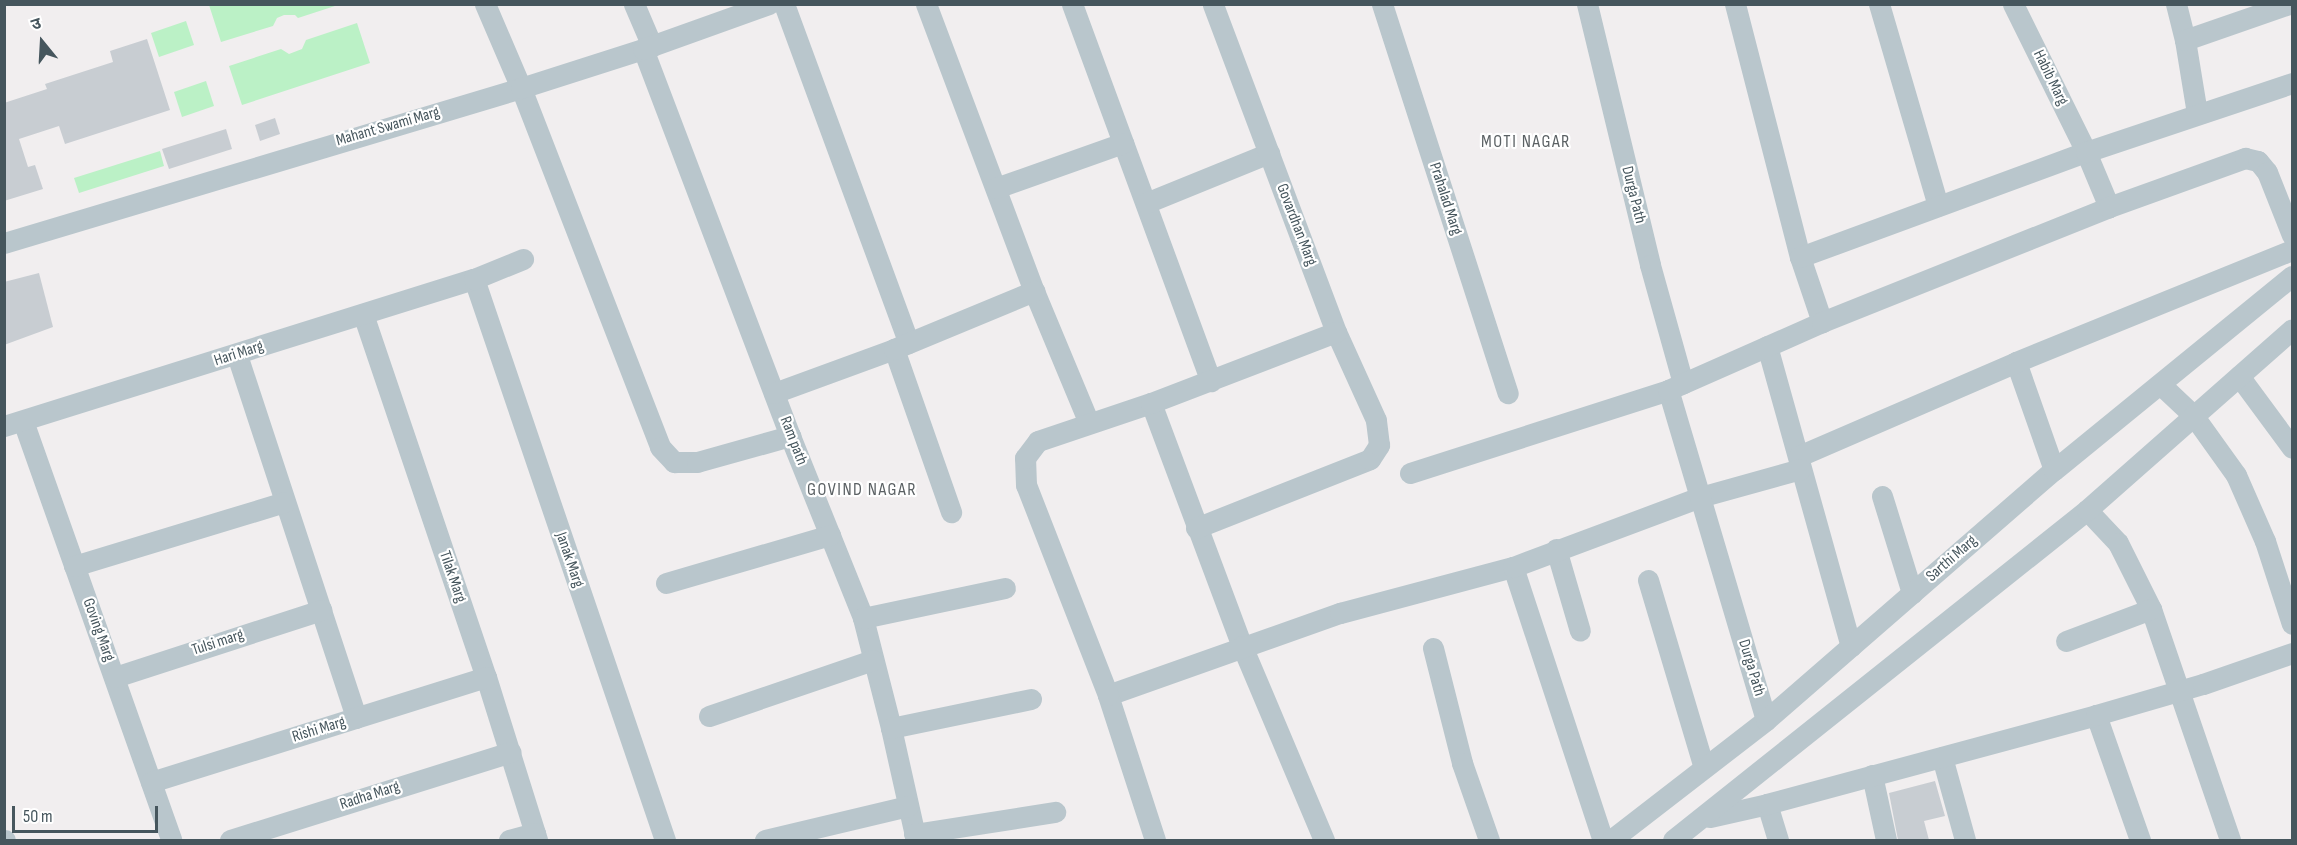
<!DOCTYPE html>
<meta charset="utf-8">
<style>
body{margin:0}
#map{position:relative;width:2297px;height:845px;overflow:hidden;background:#f1eeef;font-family:"Sofia Sans Condensed","Noto Sans Devanagari",sans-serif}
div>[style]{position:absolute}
.green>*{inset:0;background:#bbf1c6}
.building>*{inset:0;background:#c8cdd2}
.minor>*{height:21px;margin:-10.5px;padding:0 10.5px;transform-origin:10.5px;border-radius:10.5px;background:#b9c6cc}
span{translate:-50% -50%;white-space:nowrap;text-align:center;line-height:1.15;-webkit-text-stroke:4.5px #fff;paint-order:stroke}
.street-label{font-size:16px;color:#46565d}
.neighbourhood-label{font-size:18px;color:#5b6164;letter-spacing:1.5px}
.frame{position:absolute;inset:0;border:6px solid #46565d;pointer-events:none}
.north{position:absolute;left:12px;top:12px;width:60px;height:60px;-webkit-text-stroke:4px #fff;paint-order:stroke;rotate:342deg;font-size:16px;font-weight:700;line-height:24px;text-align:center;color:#46565d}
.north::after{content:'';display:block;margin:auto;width:21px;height:27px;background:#46565d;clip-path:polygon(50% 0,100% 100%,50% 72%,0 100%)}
.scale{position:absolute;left:12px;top:806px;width:146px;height:27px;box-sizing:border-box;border:3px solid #46565d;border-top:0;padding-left:8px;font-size:18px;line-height:21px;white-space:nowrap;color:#46565d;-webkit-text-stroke:4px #fff;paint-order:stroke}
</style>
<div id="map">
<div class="green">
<i style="clip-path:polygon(209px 5px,209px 4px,338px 5px,298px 18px,295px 15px,284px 15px,277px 18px,273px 26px,221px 42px)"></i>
<i style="clip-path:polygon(186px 21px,194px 45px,159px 57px,151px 33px)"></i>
<i style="clip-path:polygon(357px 23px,370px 63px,242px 105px,229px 66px,281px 49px,289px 54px,302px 49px,306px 40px)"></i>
<i style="clip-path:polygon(206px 81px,214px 106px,182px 117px,174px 92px)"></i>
<i style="clip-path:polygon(160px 151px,164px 166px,79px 193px,74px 178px)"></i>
</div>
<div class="building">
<i style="clip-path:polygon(147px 39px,170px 110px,65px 144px,59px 126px,19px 139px,28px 167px,35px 165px,43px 189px,4px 201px,4px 103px,47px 89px,45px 84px,113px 62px,110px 51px)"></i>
<i style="clip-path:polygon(275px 118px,280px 134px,260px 141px,255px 125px)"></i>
<i style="clip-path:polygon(226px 129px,232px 149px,169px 169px,162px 149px)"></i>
<i style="clip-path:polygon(39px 273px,53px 327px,4px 345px,4px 282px)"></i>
<i style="clip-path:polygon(1935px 781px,1945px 816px,1924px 821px,1929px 840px,1898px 840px,1889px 793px)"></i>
</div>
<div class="minor">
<i style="left:485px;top:4px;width:91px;rotate:66.8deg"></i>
<i style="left:521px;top:88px;width:385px;rotate:68.8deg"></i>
<i style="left:660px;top:447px;width:21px;rotate:47deg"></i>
<i style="left:674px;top:462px;width:23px"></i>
<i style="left:697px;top:462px;width:97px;rotate:-15.6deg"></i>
<i style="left:634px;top:4px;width:46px;rotate:66.8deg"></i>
<i style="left:784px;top:4px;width:361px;rotate:69.8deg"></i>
<i style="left:926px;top:4px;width:307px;rotate:69.4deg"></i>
<i style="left:1034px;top:291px;width:143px;rotate:67.4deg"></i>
<i style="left:1072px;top:4px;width:402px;rotate:69.8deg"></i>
<i style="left:1382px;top:4px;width:409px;rotate:72.1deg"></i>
<i style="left:1587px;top:4px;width:268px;rotate:76.4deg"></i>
<i style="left:1650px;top:265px;width:123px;rotate:74.4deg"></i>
<i style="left:1735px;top:4px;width:261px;rotate:75.6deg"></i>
<i style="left:1800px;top:257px;width:69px;rotate:71.3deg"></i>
<i style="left:1879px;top:4px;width:210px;rotate:73.7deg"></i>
<i style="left:2013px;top:4px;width:165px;rotate:63.7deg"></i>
<i style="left:2086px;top:152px;width:60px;rotate:67.3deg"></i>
<i style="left:2176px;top:4px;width:37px;rotate:76deg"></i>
<i style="left:2185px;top:40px;width:74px;rotate:80.7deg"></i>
<i style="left:2185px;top:40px;width:110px;rotate:-19.1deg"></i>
<i style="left:643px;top:49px;width:414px;rotate:69.2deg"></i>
<i style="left:790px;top:436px;width:196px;rotate:68.1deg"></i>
<i style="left:863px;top:618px;width:114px;rotate:75.7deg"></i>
<i style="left:891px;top:728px;width:115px;rotate:77.4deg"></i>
<i style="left:996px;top:188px;width:135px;rotate:-19.5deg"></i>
<i style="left:1146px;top:203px;width:133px;rotate:-22.1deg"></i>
<i style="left:4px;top:243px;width:540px;rotate:-16.69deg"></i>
<i style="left:521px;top:88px;width:128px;rotate:-17.7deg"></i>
<i style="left:643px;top:49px;width:134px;rotate:-19.7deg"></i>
<i style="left:1800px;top:257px;width:305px;rotate:-20.2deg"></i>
<i style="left:2086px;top:152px;width:217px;rotate:-18.5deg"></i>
<i style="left:474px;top:279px;width:593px;rotate:71.2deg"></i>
<i style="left:363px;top:314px;width:383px;rotate:71.3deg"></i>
<i style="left:486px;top:677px;width:171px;rotate:72.6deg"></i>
<i style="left:1767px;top:346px;width:312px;rotate:74.4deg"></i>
<i style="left:894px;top:349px;width:173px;rotate:70.7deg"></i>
<i style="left:237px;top:355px;width:382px;rotate:71.8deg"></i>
<i style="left:2016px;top:362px;width:114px;rotate:70.6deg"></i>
<i style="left:2239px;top:376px;width:89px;rotate:53.6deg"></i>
<i style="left:2160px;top:384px;width:45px;rotate:43.2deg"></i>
<i style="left:2193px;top:415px;width:74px;rotate:54.4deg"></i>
<i style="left:2236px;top:475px;width:72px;rotate:66.3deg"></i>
<i style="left:2265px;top:541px;width:87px;rotate:72deg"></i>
<i style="left:774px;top:393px;width:128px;rotate:-20.1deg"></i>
<i style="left:894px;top:349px;width:152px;rotate:-22.5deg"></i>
<i style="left:1151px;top:403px;width:259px;rotate:69.5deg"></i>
<i style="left:1242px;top:646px;width:211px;rotate:67.1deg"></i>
<i style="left:23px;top:421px;width:444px;rotate:70.5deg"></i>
<i style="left:4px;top:426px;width:492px;rotate:-17.4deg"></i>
<i style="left:474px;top:279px;width:53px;rotate:-22.2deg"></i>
<i style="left:1799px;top:456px;width:236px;rotate:-23.4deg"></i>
<i style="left:2016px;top:362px;width:298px;rotate:-22.1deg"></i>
<i style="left:1410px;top:473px;width:271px;rotate:-17.8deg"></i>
<i style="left:1882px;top:496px;width:102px;rotate:72.8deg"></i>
<i style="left:2087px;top:510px;width:45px;rotate:46.8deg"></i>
<i style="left:2118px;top:543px;width:74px;rotate:63.4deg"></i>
<i style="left:2151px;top:609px;width:244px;rotate:71.1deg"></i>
<i style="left:1196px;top:528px;width:187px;rotate:-21.6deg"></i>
<i style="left:1370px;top:459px;width:17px;rotate:-57deg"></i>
<i style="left:1379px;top:445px;width:25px;rotate:-97deg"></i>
<i style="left:1376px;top:420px;width:97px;rotate:-114.4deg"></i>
<i style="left:1336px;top:332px;width:350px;rotate:-110.6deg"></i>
<i style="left:1556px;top:549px;width:85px;rotate:73.7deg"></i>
<i style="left:74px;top:566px;width:220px;rotate:-16.9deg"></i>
<i style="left:1513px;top:567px;width:287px;rotate:71.8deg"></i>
<i style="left:1648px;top:580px;width:196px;rotate:73.4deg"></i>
<i style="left:666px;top:583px;width:171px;rotate:-16.3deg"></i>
<i style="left:863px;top:618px;width:145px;rotate:-11.9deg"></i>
<i style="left:2066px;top:641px;width:91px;rotate:-20.6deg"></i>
<i style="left:1433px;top:648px;width:119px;rotate:75.8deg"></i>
<i style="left:1462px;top:763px;width:82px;rotate:70.7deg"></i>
<i style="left:115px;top:677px;width:217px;rotate:-18deg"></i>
<i style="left:1108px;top:695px;width:246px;rotate:-19.5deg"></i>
<i style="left:1340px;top:613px;width:179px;rotate:-14.9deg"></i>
<i style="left:1513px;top:567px;width:200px;rotate:-20.5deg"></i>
<i style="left:1700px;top:497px;width:104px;rotate:-15.6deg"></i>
<i style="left:2096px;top:715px;width:133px;rotate:70.6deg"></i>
<i style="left:709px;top:716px;width:173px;rotate:-18.9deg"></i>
<i style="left:1766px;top:720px;width:344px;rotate:-106.5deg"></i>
<i style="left:1668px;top:390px;width:168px;rotate:-23.8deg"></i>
<i style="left:1822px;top:322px;width:309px;rotate:-21.8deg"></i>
<i style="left:2109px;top:207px;width:145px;rotate:-19.8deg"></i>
<i style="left:2245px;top:158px;width:13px;rotate:13deg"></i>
<i style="left:2258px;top:161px;width:14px;rotate:51deg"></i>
<i style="left:2267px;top:172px;width:68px;rotate:68.4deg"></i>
<i style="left:891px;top:728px;width:143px;rotate:-11.7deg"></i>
<i style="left:1942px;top:757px;width:86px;rotate:74.5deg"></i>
<i style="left:1872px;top:775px;width:66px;rotate:77.8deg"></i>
<i style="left:151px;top:782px;width:351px;rotate:-17.4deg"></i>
<i style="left:1767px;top:804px;width:38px;rotate:73deg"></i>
<i style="left:1710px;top:817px;width:58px;rotate:-12.8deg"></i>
<i style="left:1767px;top:804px;width:341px;rotate:-15.1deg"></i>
<i style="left:2096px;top:715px;width:111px;rotate:-16.2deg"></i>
<i style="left:2203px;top:684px;width:94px;rotate:-19.2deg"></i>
<i style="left:914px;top:834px;width:143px;rotate:-8.9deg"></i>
<i style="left:4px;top:840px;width:1px"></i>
<i style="left:230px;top:840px;width:294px;rotate:-17.4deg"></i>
<i style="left:509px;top:840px;width:27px;rotate:-15deg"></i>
<i style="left:765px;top:840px;width:147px;rotate:-13.4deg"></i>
<i style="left:1155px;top:840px;width:152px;rotate:-108deg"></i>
<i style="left:1108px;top:695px;width:225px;rotate:-111.3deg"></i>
<i style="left:1026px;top:485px;width:27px;rotate:-92deg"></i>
<i style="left:1025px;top:458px;width:21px;rotate:-53deg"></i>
<i style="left:1038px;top:441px;width:119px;rotate:-18.6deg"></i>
<i style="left:1151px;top:403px;width:198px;rotate:-21deg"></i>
<i style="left:1611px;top:840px;width:196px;rotate:-37.7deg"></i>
<i style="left:1766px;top:720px;width:381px;rotate:-41deg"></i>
<i style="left:2054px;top:470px;width:307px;rotate:-39.2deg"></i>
<i style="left:1673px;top:840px;width:529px;rotate:-38.56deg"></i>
<i style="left:2087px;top:510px;width:273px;rotate:-41.4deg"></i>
</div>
<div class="street-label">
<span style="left:2050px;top:78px;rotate:64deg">Habib Marg</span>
<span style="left:388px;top:127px;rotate:-16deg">Mahant Swami Marg</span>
<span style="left:1633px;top:195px;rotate:76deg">Durga Path</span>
<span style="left:1445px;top:199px;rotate:72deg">Prahalad Marg</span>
<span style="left:1296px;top:225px;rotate:69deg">Govardhan Marg</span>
<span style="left:239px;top:354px;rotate:-18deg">Hari Marg</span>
<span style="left:793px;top:441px;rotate:69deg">Ram path</span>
<span style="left:1952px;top:559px;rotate:-41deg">Sarthi Marg</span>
<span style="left:569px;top:560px;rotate:71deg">Janak Marg</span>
<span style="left:452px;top:577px;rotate:71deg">Tilak Marg</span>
<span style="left:98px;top:630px;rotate:70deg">Goving Marg</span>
<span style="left:218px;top:643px;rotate:-18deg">Tulsi marg</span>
<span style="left:1751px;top:668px;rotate:73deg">Durga Path</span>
<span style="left:319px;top:730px;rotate:-17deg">Rishi Marg</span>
<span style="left:370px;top:796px;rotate:-18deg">Radha Marg</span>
</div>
<div class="neighbourhood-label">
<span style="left:1526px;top:142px">MOTI NAGAR</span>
<span style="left:862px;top:490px">GOVIND NAGAR</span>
</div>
<div class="frame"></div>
<div class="north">उ</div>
<div class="scale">50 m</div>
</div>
